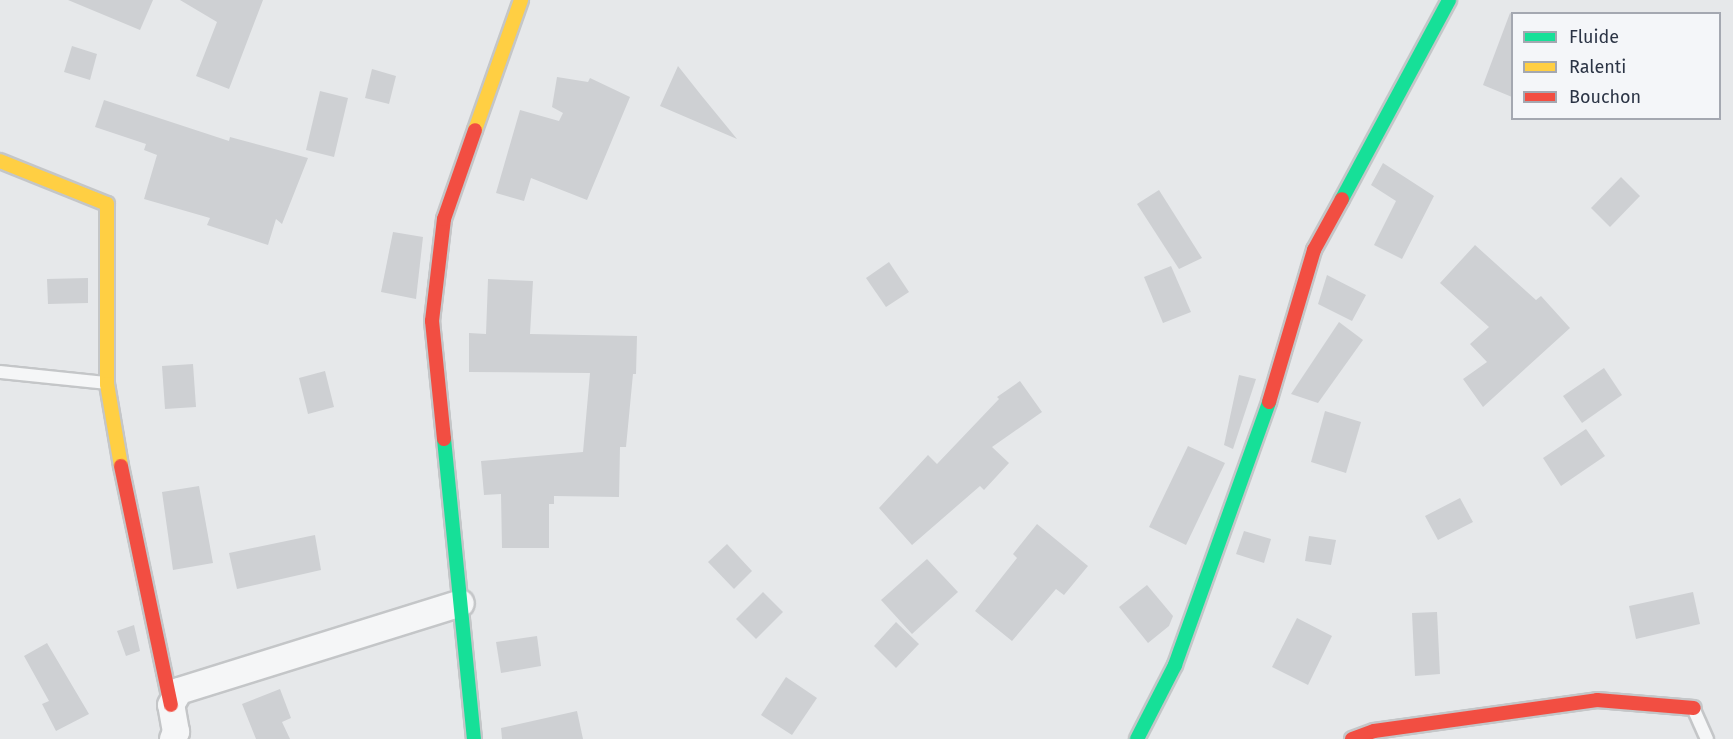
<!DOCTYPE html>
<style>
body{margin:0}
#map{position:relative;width:1733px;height:739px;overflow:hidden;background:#e6e8ea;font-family:"Fira Sans",sans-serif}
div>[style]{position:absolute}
.building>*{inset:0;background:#ced0d3}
.roads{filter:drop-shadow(2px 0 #c4c6c8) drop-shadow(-2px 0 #c4c6c8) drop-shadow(0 2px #c4c6c8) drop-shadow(0 -2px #c4c6c8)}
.lane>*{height:12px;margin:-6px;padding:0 6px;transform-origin:6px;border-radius:6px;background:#f5f6f7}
.street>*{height:26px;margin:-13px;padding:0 13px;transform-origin:13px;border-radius:13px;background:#f5f6f7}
.fast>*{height:14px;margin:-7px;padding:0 7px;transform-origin:7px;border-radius:7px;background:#16e098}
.slow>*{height:14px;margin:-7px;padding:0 7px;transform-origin:7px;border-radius:7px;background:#ffcf43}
.jam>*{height:14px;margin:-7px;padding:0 7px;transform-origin:7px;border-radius:7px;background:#f24e42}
span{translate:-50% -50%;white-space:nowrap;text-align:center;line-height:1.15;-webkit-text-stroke:6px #f4f6f9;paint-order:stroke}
.legend{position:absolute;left:1511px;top:12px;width:210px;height:108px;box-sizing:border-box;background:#f4f6f9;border:2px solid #a4a8b1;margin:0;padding:8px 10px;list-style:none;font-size:18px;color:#2b3445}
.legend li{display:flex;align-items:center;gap:12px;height:30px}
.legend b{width:30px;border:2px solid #a4a8b1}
</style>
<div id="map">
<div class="building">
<i style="clip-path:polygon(68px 0,153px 0,140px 30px)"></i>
<i style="clip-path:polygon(180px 0,263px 0,229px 89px,196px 76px,217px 22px)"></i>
<i style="clip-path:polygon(1510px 13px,1512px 14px,1512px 97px,1483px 85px)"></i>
<i style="clip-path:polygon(72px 46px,97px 54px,90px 80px,64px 72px)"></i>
<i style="clip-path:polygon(678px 66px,701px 95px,737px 139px,660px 106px)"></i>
<i style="clip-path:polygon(372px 69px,396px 76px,389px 104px,365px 98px)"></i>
<i style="clip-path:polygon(557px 77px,588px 82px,590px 78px,630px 97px,587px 200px,531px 178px,524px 201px,496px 193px,520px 110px,559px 121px,563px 113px,552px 107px)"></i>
<i style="clip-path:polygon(320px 91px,348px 98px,334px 157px,306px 150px)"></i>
<i style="clip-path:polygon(104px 100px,229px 141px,230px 137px,308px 158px,282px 224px,276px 219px,268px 245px,207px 225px,210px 218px,144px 199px,157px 155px,144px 150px,146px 144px,95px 127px)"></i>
<i style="clip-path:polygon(1383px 163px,1434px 196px,1402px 259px,1374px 245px,1396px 201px,1371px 185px)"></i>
<i style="clip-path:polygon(1621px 177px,1640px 196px,1610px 227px,1591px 208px)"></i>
<i style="clip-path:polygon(1159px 190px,1202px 258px,1179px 269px,1137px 204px)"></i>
<i style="clip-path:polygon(393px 232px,423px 237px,416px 299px,381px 292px)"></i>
<i style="clip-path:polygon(1475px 245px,1536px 300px,1541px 296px,1570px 328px,1483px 407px,1463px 379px,1487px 362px,1470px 344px,1489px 327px,1440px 283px)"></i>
<i style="clip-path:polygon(889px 262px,909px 292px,886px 307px,866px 278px)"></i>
<i style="clip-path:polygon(1171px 266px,1191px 312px,1163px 323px,1144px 277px)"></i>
<i style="clip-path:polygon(1327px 275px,1366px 295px,1352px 321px,1318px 304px)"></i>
<i style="clip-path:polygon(88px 278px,88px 303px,48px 304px,47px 279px)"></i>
<i style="clip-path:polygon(488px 279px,533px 281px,530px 334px,637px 336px,636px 374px,633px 374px,626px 447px,620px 447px,619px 497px,554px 496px,554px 504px,549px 504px,549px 548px,502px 548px,501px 494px,484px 495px,481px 461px,583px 452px,590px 373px,469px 372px,469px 333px,486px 334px)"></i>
<i style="clip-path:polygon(1339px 322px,1363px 340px,1318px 403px,1291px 394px)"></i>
<i style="clip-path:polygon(193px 364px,196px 407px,165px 409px,162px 366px)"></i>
<i style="clip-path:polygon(1604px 368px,1622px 395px,1582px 423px,1563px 396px)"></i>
<i style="clip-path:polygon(325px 371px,334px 407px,308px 414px,299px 378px)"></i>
<i style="clip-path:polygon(1239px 375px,1256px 379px,1233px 449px,1224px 445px)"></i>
<i style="clip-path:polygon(1020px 381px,1042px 412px,992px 447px,1009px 463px,984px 490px,980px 486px,912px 545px,879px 508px,928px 455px,937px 464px,999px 399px,997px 397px)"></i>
<i style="clip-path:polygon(1325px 411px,1361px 422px,1346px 473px,1311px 462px)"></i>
<i style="clip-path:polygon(1586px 429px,1605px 456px,1561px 486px,1543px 458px)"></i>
<i style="clip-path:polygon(1188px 446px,1225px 463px,1186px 545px,1149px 527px)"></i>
<i style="clip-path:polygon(199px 486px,213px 563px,173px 570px,162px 492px)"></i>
<i style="clip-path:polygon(1460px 498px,1473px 522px,1438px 540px,1425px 516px)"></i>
<i style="clip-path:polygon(1037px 524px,1088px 566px,1064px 595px,1056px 589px,1012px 641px,975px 611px,1017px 558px,1013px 554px)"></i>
<i style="clip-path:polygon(1244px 531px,1271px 539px,1264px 563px,1236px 554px)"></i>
<i style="clip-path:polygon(315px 535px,321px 570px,237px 589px,229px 553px)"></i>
<i style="clip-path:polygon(1309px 536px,1336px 540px,1331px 565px,1305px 561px)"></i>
<i style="clip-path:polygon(727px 544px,752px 571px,734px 589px,708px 562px)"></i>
<i style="clip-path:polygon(927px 559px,958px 592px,912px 634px,881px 600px)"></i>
<i style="clip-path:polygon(1147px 585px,1173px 616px,1169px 626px,1148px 643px,1119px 607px)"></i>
<i style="clip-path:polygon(763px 592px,783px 612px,756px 639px,736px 619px)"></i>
<i style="clip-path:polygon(1693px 592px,1700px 624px,1636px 639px,1629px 606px)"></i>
<i style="clip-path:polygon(1437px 612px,1440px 674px,1415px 676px,1412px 613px)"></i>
<i style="clip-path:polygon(1297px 618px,1332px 636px,1308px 685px,1272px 667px)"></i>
<i style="clip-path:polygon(896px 622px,919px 644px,896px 668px,874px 646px)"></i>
<i style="clip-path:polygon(134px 625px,140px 651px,126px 656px,117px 631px)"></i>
<i style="clip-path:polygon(537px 636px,541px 666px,501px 673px,496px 642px)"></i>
<i style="clip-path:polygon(47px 643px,89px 714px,56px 731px,42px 704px,49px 701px,24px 656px)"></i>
<i style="clip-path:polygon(786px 677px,817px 698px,792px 735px,761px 715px)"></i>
<i style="clip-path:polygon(280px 689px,291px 718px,282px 722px,290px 739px,256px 739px,242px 704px)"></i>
<i style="clip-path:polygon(577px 711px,583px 739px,502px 739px,501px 728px)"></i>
</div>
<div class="roads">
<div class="lane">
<i style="left:0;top:372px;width:107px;rotate:5.9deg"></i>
<i style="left:1694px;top:710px;width:32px;rotate:66deg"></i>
</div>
<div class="street">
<i style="left:173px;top:739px;width:8px;rotate:-67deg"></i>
<i style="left:176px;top:732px;width:27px;rotate:-100deg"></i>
<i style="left:171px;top:705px;width:16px;rotate:-60deg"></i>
<i style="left:179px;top:691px;width:295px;rotate:-17.3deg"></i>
</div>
<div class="fast">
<i style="left:1342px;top:199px;width:226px;rotate:-61.7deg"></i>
<i style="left:444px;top:439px;width:301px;rotate:84.3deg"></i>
<i style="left:1137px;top:739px;width:83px;rotate:-62.8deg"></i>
<i style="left:1175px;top:665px;width:279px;rotate:-70.3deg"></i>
</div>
<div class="slow">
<i style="left:475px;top:130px;width:138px;rotate:-70.5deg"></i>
<i style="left:0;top:161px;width:115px;rotate:21.9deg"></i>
<i style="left:107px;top:204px;width:180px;rotate:90deg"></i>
<i style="left:107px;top:384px;width:83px;rotate:80.3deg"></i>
</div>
<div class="jam">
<i style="left:1269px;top:402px;width:159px;rotate:-73.5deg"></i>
<i style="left:1314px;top:250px;width:58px;rotate:-61.2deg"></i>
<i style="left:444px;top:439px;width:119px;rotate:-95.8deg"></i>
<i style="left:432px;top:321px;width:103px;rotate:-83.3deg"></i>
<i style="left:444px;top:219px;width:94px;rotate:-70.8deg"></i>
<i style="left:121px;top:466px;width:244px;rotate:78.2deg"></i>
<i style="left:1352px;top:739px;width:23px;rotate:-20deg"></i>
<i style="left:1374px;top:731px;width:225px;rotate:-7.9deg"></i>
<i style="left:1597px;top:700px;width:97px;rotate:4.7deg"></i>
</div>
</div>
<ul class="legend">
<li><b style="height:8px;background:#16e098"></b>Fluide</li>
<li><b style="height:8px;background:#ffcf43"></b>Ralenti</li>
<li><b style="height:8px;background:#f24e42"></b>Bouchon</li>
</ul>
</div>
